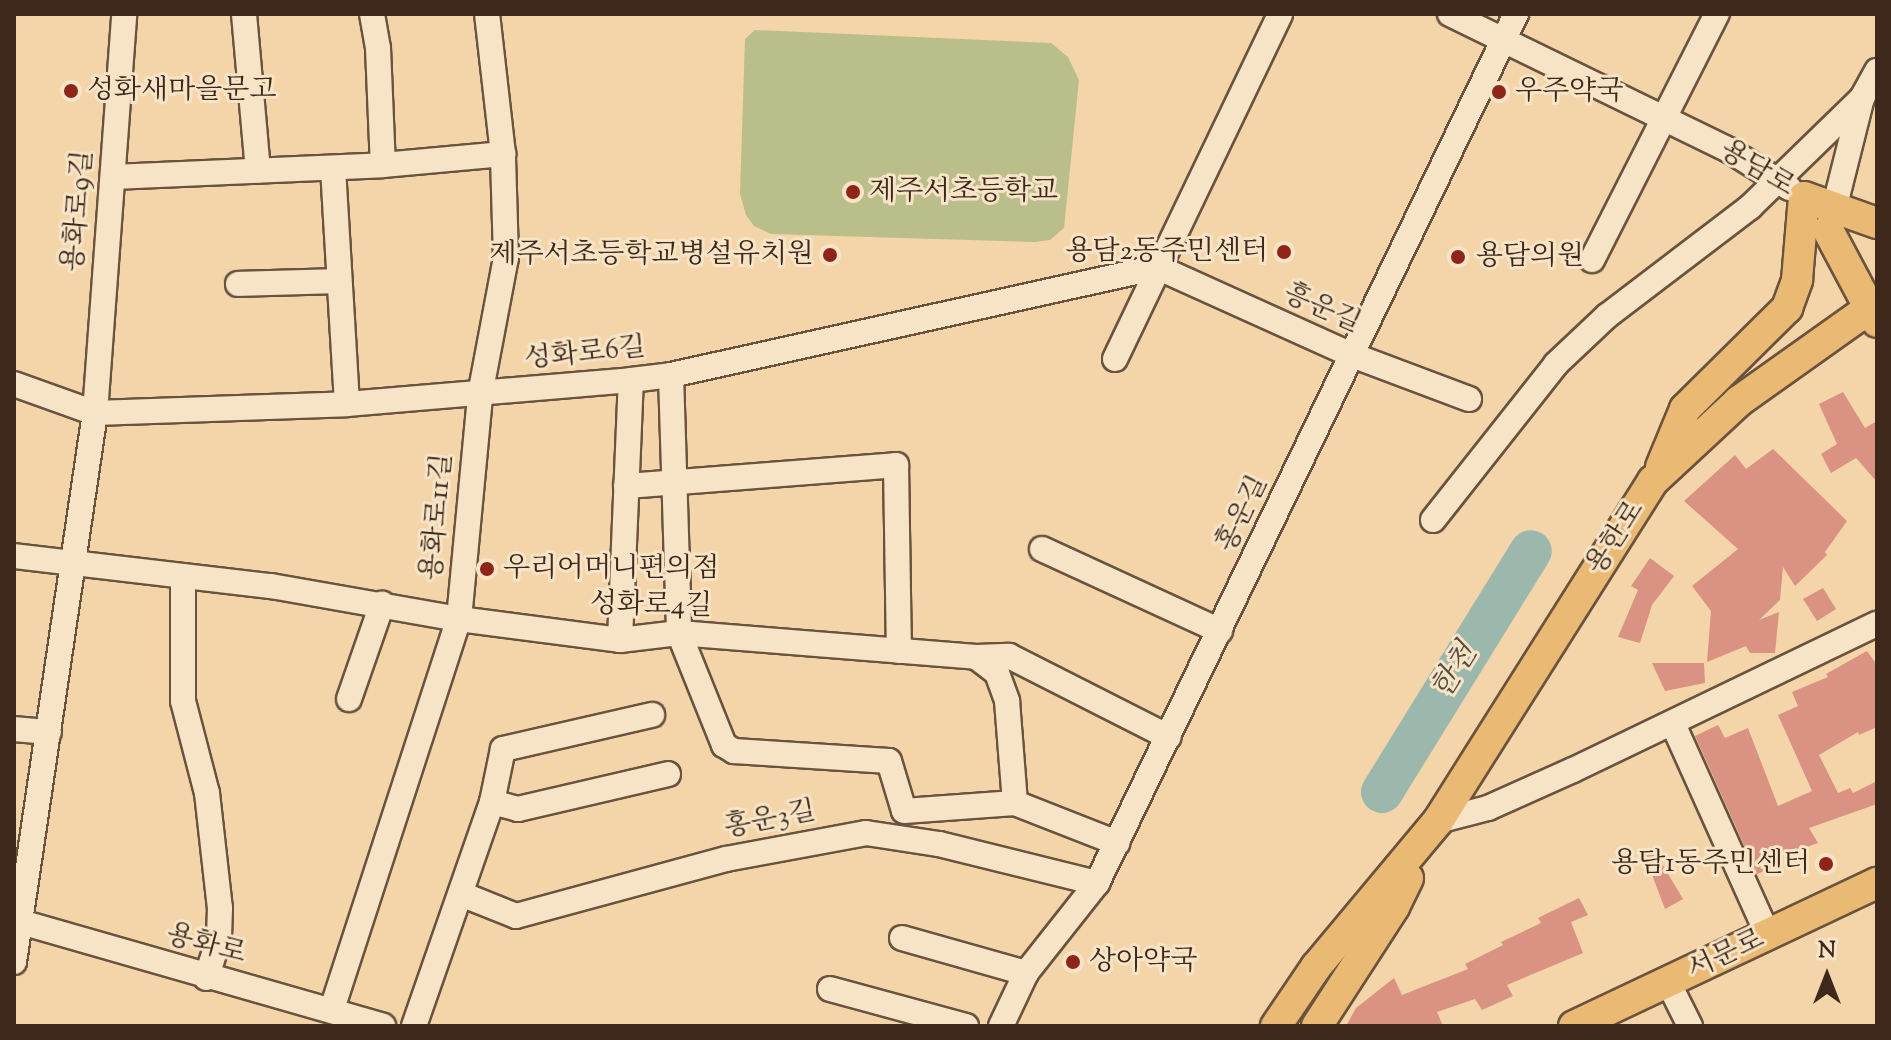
<!DOCTYPE html>
<meta charset="utf-8">
<style>
body{margin:0}
#map{position:relative;width:1891px;height:1040px;overflow:hidden;background:#f3d5a9;font-family:"Sorts Mill Goudy","Noto Serif KR",serif}
div>[style]{position:absolute}
.green>*{inset:0;background:#b9be8a}
.river>*{height:42px;margin:-21px;padding:0 21px;transform-origin:21px;border-radius:21px;background:#9cb8ad}
.building>*{inset:0;background:#da9282}
.roads{filter:drop-shadow(2px 0 #6a533e) drop-shadow(-2px 0 #6a533e) drop-shadow(0 2px #6a533e) drop-shadow(0 -2px #6a533e)}
.minor>*{height:24px;margin:-12px;padding:0 12px;transform-origin:12px;border-radius:12px;background:#f7e4c7}
.major>*{height:30px;margin:-15px;padding:0 15px;transform-origin:15px;border-radius:15px;background:#eaba74}
.dots>*{width:22px;height:22px;translate:-50% -50%;box-sizing:border-box;border:4px solid #f7e4c7;border-radius:50%}
span{translate:-50% -50%;white-space:nowrap;text-align:center;line-height:1.15;-webkit-text-stroke:6px #f7e4c7;paint-order:stroke}
.poi-label{font-size:28px;color:#3d281b}
.left{translate:0 -50%;text-align:left}
.right{translate:-100% -50%;text-align:right}
.street-label{font-size:28px;color:#3d281b}
.water-label{font-size:30px;color:#554c40;font-style:italic}
.frame{position:absolute;inset:0;border:16px solid #3d281b;pointer-events:none}
.north{position:absolute;left:1787px;top:936px;width:80px;height:80px;-webkit-text-stroke:6px #f7e4c7;paint-order:stroke;rotate:0deg;font-size:22px;font-weight:700;line-height:32px;text-align:center;color:#3d281b}
.north::after{content:'';display:block;margin:auto;width:28px;height:36px;background:#3d281b;clip-path:polygon(50% 0,100% 100%,50% 72%,0 100%)}
</style>
<div id="map">
<div class="green">
<i style="clip-path:polygon(755px 30px,1051px 43px,1068px 57px,1079px 80px,1064px 228px,1050px 240px,1035px 242px,771px 234px,754px 226px,746px 215px,740px 194px,745px 39px)"></i>
</div>
<div class="river">
<i style="left:1382px;top:792px;width:283px;rotate:-58.3deg"></i>
</div>
<div class="building">
<i style="clip-path:polygon(1843px 392px,1865px 428px,1877px 421px,1877px 482px,1856px 458px,1831px 473px,1821px 454px,1837px 444px,1819px 404px)"></i>
<i style="clip-path:polygon(1773px 449px,1847px 521px,1825px 552px,1827px 555px,1795px 586px,1783px 567px,1780px 600px,1759px 620px,1779px 612px,1775px 653px,1750px 653px,1746px 646px,1707px 662px,1711px 611px,1692px 586px,1738px 549px,1684px 501px,1735px 455px,1746px 469px)"></i>
<i style="clip-path:polygon(1650px 558px,1674px 576px,1652px 605px,1640px 643px,1618px 637px,1638px 590px,1631px 586px)"></i>
<i style="clip-path:polygon(1823px 588px,1836px 609px,1817px 621px,1803px 599px)"></i>
<i style="clip-path:polygon(1867px 651px,1877px 665px,1877px 727px,1859px 735px,1858px 732px,1819px 755px,1838px 793px,1850px 788px,1853px 793px,1877px 781px,1877px 804px,1809px 828px,1818px 843px,1773px 859px,1777px 866px,1757px 874px,1695px 736px,1718px 725px,1725px 738px,1748px 728px,1778px 806px,1812px 791px,1778px 715px,1798px 706px,1792px 692px,1828px 677px,1826px 674px)"></i>
<i style="clip-path:polygon(1652px 663px,1704px 663px,1705px 683px,1665px 691px)"></i>
<i style="clip-path:polygon(1652px 847px,1683px 899px,1665px 909px,1643px 851px)"></i>
<i style="clip-path:polygon(1579px 898px,1588px 915px,1571px 922px,1583px 953px,1507px 985px,1513px 996px,1482px 1010px,1475px 999px,1437px 1012px,1443px 1026px,1346px 1026px,1356px 1008px,1394px 978px,1402px 995px,1468px 969px,1465px 964px,1503px 945px,1501px 942px,1541px 923px,1538px 918px)"></i>
</div>
<div class="roads">
<div class="minor">
<i style="left:244px;top:14px;width:157px;rotate:84.9deg"></i>
<i style="left:372px;top:14px;width:35px;rotate:80deg"></i>
<i style="left:378px;top:48px;width:117px;rotate:87.6deg"></i>
<i style="left:1450px;top:14px;width:310px;rotate:26deg"></i>
<i style="left:1729px;top:150px;width:71px;rotate:32.3deg"></i>
<i style="left:333px;top:168px;width:236px;rotate:86.6deg"></i>
<i style="left:113px;top:177px;width:270px;rotate:-2.5deg"></i>
<i style="left:383px;top:165px;width:121px;rotate:-5.2deg"></i>
<i style="left:1830px;top:225px;width:131px;rotate:-75.9deg"></i>
<i style="left:1862px;top:98px;width:31px;rotate:-61deg"></i>
<i style="left:1592px;top:260px;width:276px;rotate:-63.1deg"></i>
<i style="left:1157px;top:267px;width:214px;rotate:24.3deg"></i>
<i style="left:1352px;top:355px;width:125px;rotate:20.6deg"></i>
<i style="left:238px;top:284px;width:99px;rotate:-1.7deg"></i>
<i style="left:1115px;top:359px;width:382px;rotate:-64.4deg"></i>
<i style="left:671px;top:375px;width:258px;rotate:88.2deg"></i>
<i style="left:679px;top:633px;width:121px;rotate:68.1deg"></i>
<i style="left:724px;top:745px;width:12px;rotate:31deg"></i>
<i style="left:734px;top:751px;width:155px;rotate:3.7deg"></i>
<i style="left:889px;top:761px;width:52px;rotate:73.3deg"></i>
<i style="left:904px;top:811px;width:111px;rotate:-4.1deg"></i>
<i style="left:14px;top:384px;width:86px;rotate:19.7deg"></i>
<i style="left:95px;top:413px;width:252px;rotate:-2deg"></i>
<i style="left:347px;top:404px;width:285px;rotate:-4.8deg"></i>
<i style="left:631px;top:380px;width:40px;rotate:-7.1deg"></i>
<i style="left:671px;top:375px;width:498px;rotate:-12.5deg"></i>
<i style="left:626px;top:486px;width:271px;rotate:-4.4deg"></i>
<i style="left:896px;top:465px;width:186px;rotate:89.1deg"></i>
<i style="left:1433px;top:520px;width:199px;rotate:-51.7deg"></i>
<i style="left:1556px;top:364px;width:70px;rotate:-43.3deg"></i>
<i style="left:1607px;top:316px;width:180px;rotate:-37.3deg"></i>
<i style="left:1750px;top:207px;width:156px;rotate:-44.2deg"></i>
<i style="left:1042px;top:549px;width:196px;rotate:24.7deg"></i>
<i style="left:14px;top:556px;width:259px;rotate:6.7deg"></i>
<i style="left:271px;top:586px;width:191px;rotate:10deg"></i>
<i style="left:459px;top:619px;width:162px;rotate:7.4deg"></i>
<i style="left:620px;top:640px;width:59px;rotate:-6.8deg"></i>
<i style="left:679px;top:633px;width:298px;rotate:4.6deg"></i>
<i style="left:976px;top:657px;width:26px;rotate:37deg"></i>
<i style="left:997px;top:673px;width:30px;rotate:70deg"></i>
<i style="left:1007px;top:701px;width:102px;rotate:85.5deg"></i>
<i style="left:1015px;top:803px;width:110px;rotate:21.4deg"></i>
<i style="left:183px;top:576px;width:125px;rotate:90deg"></i>
<i style="left:183px;top:701px;width:95px;rotate:75.4deg"></i>
<i style="left:207px;top:793px;width:116px;rotate:83.6deg"></i>
<i style="left:220px;top:908px;width:31px;rotate:92deg"></i>
<i style="left:219px;top:939px;width:41px;rotate:108.4deg"></i>
<i style="left:620px;top:640px;width:260px;rotate:-87.6deg"></i>
<i style="left:976px;top:657px;width:33px;rotate:-2deg"></i>
<i style="left:1009px;top:656px;width:179px;rotate:26.9deg"></i>
<i style="left:349px;top:699px;width:101px;rotate:-70.8deg"></i>
<i style="left:1673px;top:724px;width:231px;rotate:65.8deg"></i>
<i style="left:14px;top:729px;width:35px;rotate:5deg"></i>
<i style="left:492px;top:802px;width:27px;rotate:15deg"></i>
<i style="left:518px;top:809px;width:154px;rotate:-13.1deg"></i>
<i style="left:1438px;top:821px;width:52px;rotate:-14.6deg"></i>
<i style="left:1488px;top:808px;width:93px;rotate:-24.1deg"></i>
<i style="left:1573px;top:770px;width:337px;rotate:-25.7deg"></i>
<i style="left:461px;top:894px;width:59px;rotate:21.8deg"></i>
<i style="left:516px;top:916px;width:218px;rotate:-15.2deg"></i>
<i style="left:726px;top:859px;width:142px;rotate:-10.5deg"></i>
<i style="left:866px;top:833px;width:74px;rotate:8.6deg"></i>
<i style="left:939px;top:844px;width:163px;rotate:13.9deg"></i>
<i style="left:14px;top:920px;width:384px;rotate:16deg"></i>
<i style="left:902px;top:938px;width:129px;rotate:15.8deg"></i>
<i style="left:14px;top:962px;width:555px;rotate:-81.61deg"></i>
<i style="left:95px;top:413px;width:400px;rotate:-85.8deg"></i>
<i style="left:1668px;top:982px;width:49px;rotate:63.4deg"></i>
<i style="left:830px;top:989px;width:141px;rotate:15.2deg"></i>
<i style="left:332px;top:1009px;width:410px;rotate:-72deg"></i>
<i style="left:459px;top:619px;width:225px;rotate:-84.6deg"></i>
<i style="left:480px;top:395px;width:139px;rotate:-79.3deg"></i>
<i style="left:506px;top:258px;width:104px;rotate:-91.7deg"></i>
<i style="left:503px;top:154px;width:141px;rotate:-96.5deg"></i>
<i style="left:414px;top:1026px;width:237px;rotate:-70.8deg"></i>
<i style="left:492px;top:802px;width:54px;rotate:-78.3deg"></i>
<i style="left:503px;top:749px;width:153px;rotate:-12.9deg"></i>
<i style="left:1001px;top:1026px;width:59px;rotate:-64.7deg"></i>
<i style="left:1026px;top:973px;width:115px;rotate:-51.7deg"></i>
<i style="left:1097px;top:883px;width:965px;rotate:-64.26deg"></i>
</div>
<div class="major">
<i style="left:1828px;top:230px;width:104px;rotate:62deg"></i>
<i style="left:1661px;top:467px;width:63px;rotate:-67.5deg"></i>
<i style="left:1685px;top:409px;width:144px;rotate:-44.7deg"></i>
<i style="left:1787px;top:308px;width:30px;rotate:-70deg"></i>
<i style="left:1797px;top:280px;width:83px;rotate:-85.2deg"></i>
<i style="left:1804px;top:197px;width:77px;rotate:19.6deg"></i>
<i style="left:1276px;top:1026px;width:71px;rotate:-55.9deg"></i>
<i style="left:1316px;top:967px;width:190px;rotate:-50.1deg"></i>
<i style="left:1438px;top:821px;width:402px;rotate:-57.7deg"></i>
<i style="left:1653px;top:481px;width:117px;rotate:-42.9deg"></i>
<i style="left:1739px;top:401px;width:169px;rotate:-35.4deg"></i>
<i style="left:1317px;top:1026px;width:142px;rotate:-57.1deg"></i>
<i style="left:1394px;top:907px;width:32px;rotate:-64deg"></i>
<i style="left:1574px;top:1026px;width:335px;rotate:-25.3deg"></i>
</div>
</div>
<div class="dots">
<i style="left:71px;top:91px;background:#8f2418"></i>
<i style="left:1499px;top:92px;background:#8f2418"></i>
<i style="left:853px;top:192px;background:#8f2418"></i>
<i style="left:1284px;top:252px;background:#8f2418"></i>
<i style="left:830px;top:255px;background:#8f2418"></i>
<i style="left:1458px;top:257px;background:#8f2418"></i>
<i style="left:487px;top:569px;background:#8f2418"></i>
<i style="left:1826px;top:864px;background:#8f2418"></i>
<i style="left:1073px;top:962px;background:#8f2418"></i>
</div>
<div class="poi-label">
<span class="left" style="left:87px;top:91px">성화새마을문고</span>
<span class="left" style="left:1515px;top:92px">우주약국</span>
<span class="left" style="left:869px;top:192px">제주서초등학교</span>
<span class="right" style="left:1268px;top:252px">용담2동주민센터</span>
<span class="right" style="left:814px;top:255px">제주서초등학교병설유치원</span>
<span class="left" style="left:1476px;top:257px">용담의원</span>
<span class="left" style="left:503px;top:569px">우리어머니편의점</span>
<span class="right" style="left:1810px;top:864px">용담1동주민센터</span>
<span class="left" style="left:1089px;top:962px">상아약국</span>
</div>
<div class="street-label">
<span style="left:1757px;top:169px;rotate:31deg">용담로</span>
<span style="left:79px;top:211px;rotate:-85deg">용화로9길</span>
<span style="left:1322px;top:309px;rotate:24deg">흥운길</span>
<span style="left:585px;top:354px;rotate:-6deg">성화로6길</span>
<span style="left:1243px;top:514px;rotate:-64deg">홍운길</span>
<span style="left:438px;top:517px;rotate:-85deg">용화로11길</span>
<span style="left:1616px;top:538px;rotate:-57deg">용한로</span>
<span style="left:651px;top:606px;rotate:1deg">성화로4길</span>
<span style="left:770px;top:820px;rotate:-11deg">홍운3길</span>
<span style="left:206px;top:945px;rotate:15deg">용화로</span>
<span style="left:1726px;top:955px;rotate:-25deg">서문로</span>
</div>
<div class="water-label">
<span style="left:1456px;top:672px;rotate:-58deg">한천</span>
</div>
<div class="frame"></div>
<div class="north">N</div>
</div>
